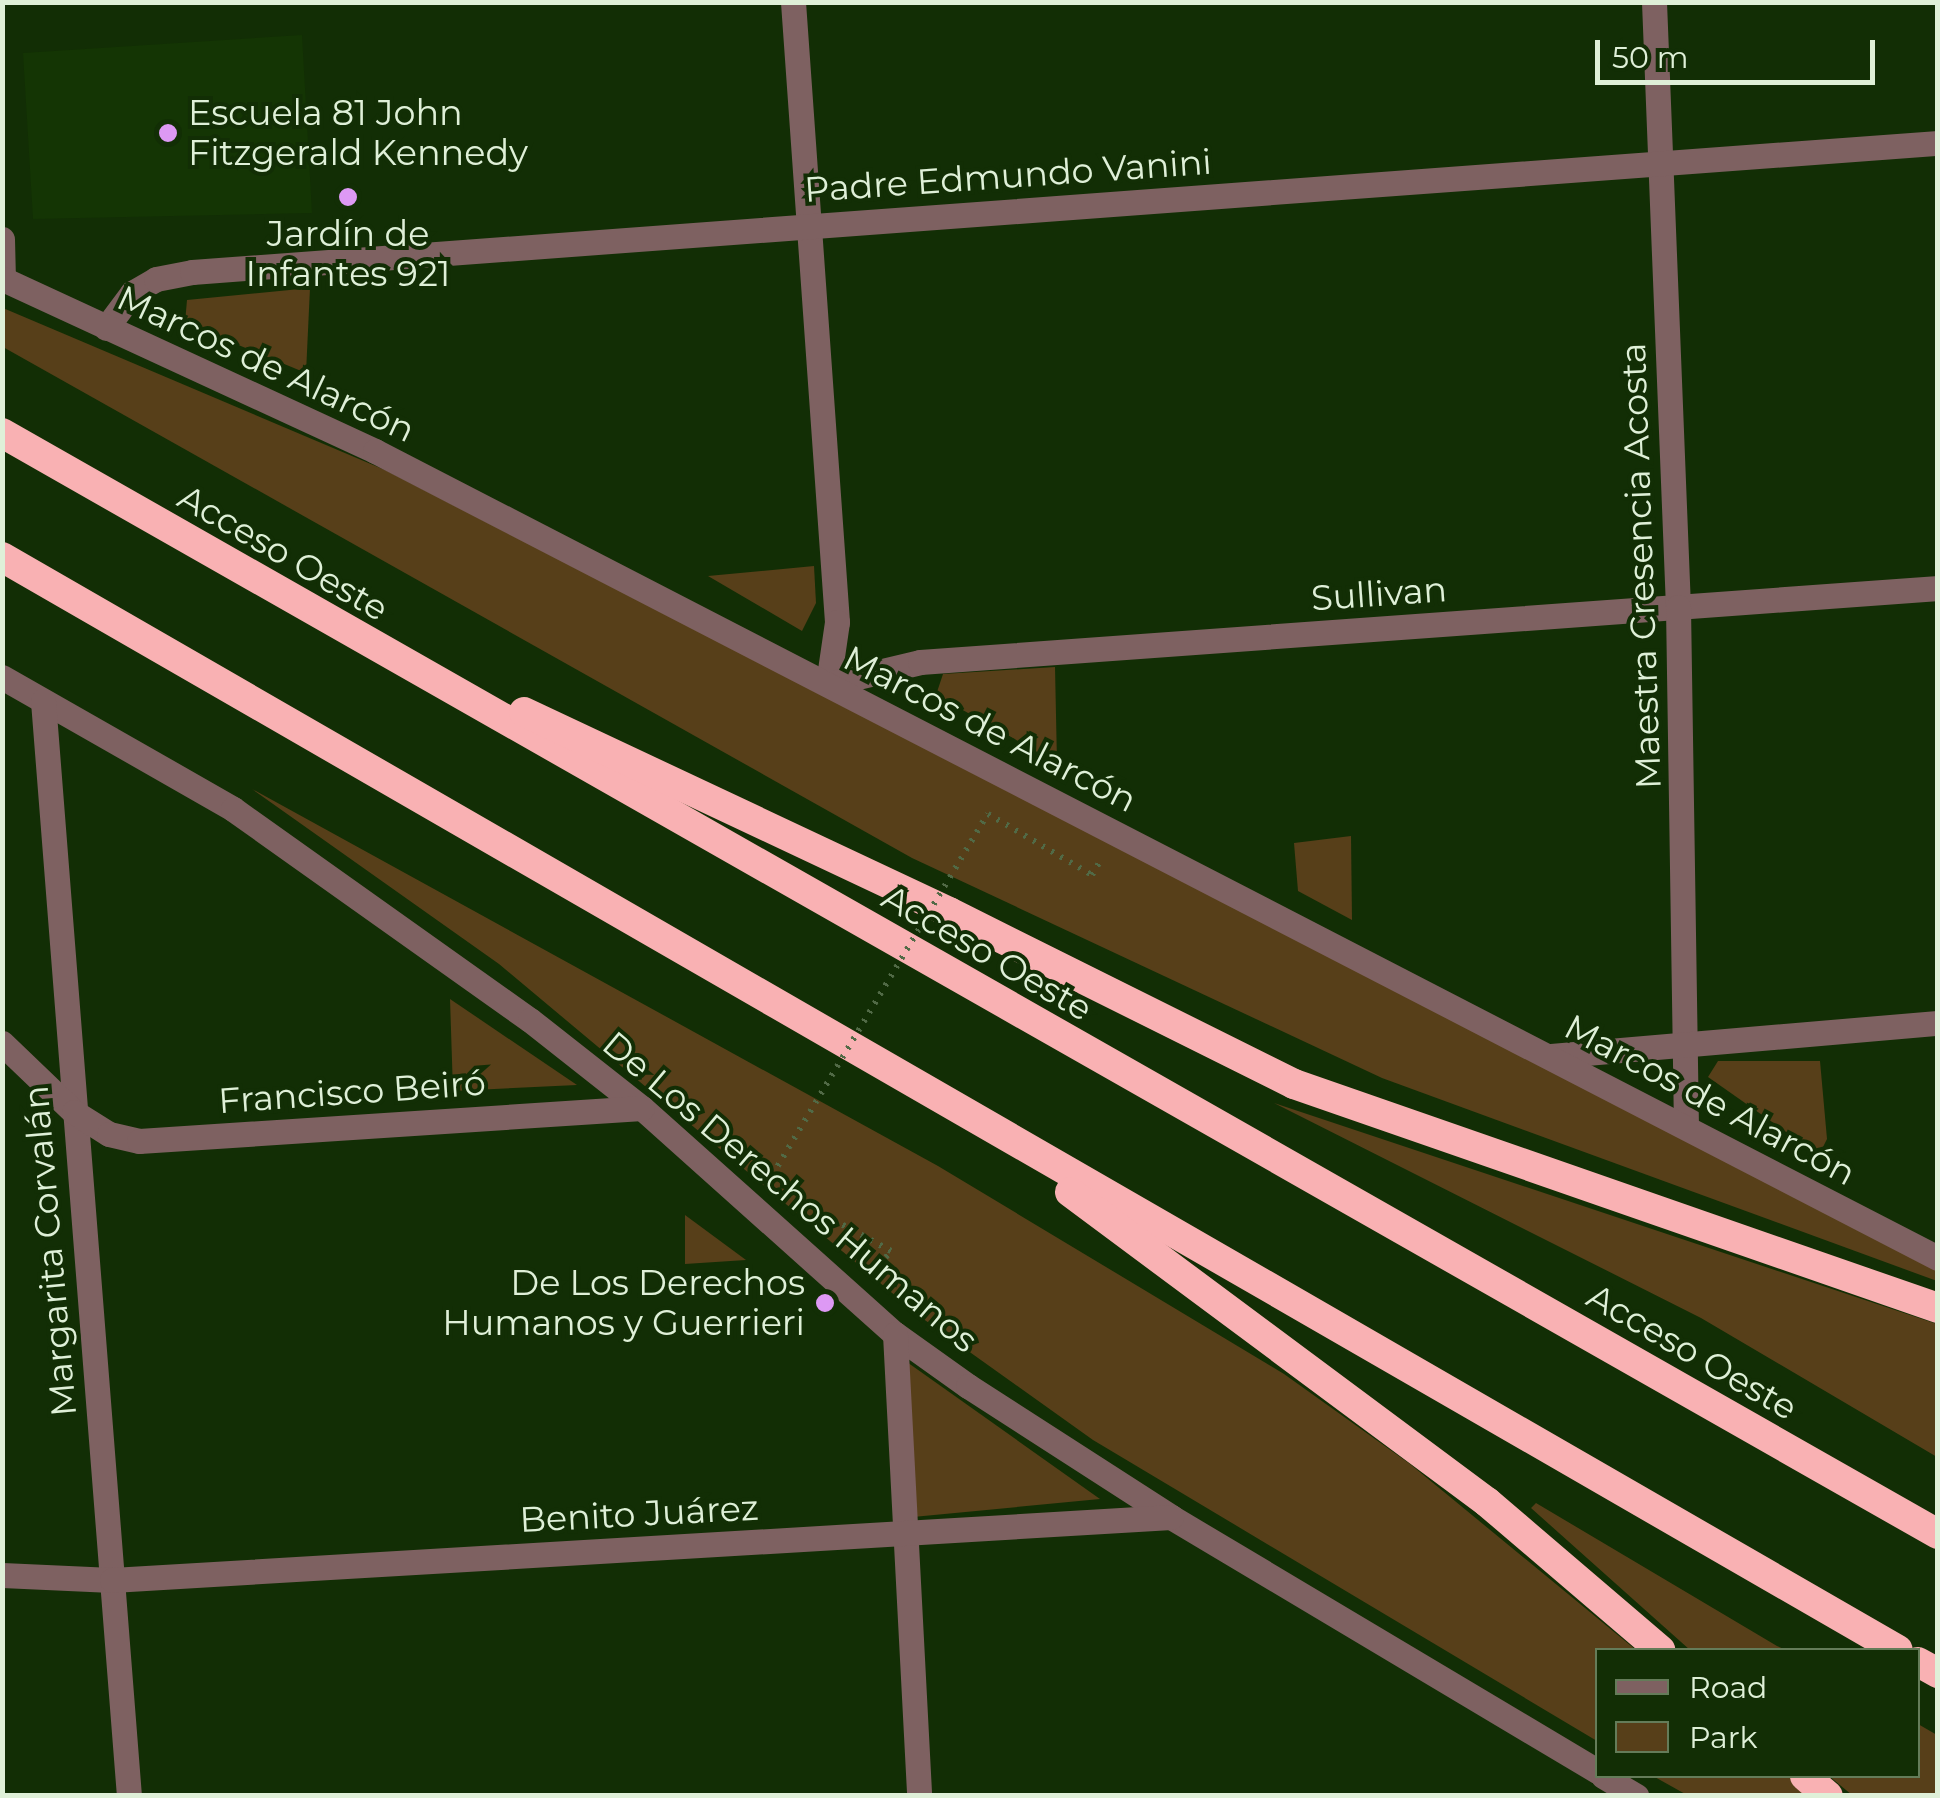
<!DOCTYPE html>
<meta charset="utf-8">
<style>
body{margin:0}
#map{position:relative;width:1940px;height:1798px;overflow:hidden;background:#122e05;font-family:Montserrat,sans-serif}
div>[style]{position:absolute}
.built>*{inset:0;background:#143504}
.green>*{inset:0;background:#573f19}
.path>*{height:6px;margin-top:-3px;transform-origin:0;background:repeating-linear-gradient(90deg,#516a46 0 2.5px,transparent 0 10.5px)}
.minor>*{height:25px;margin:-12.5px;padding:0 12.5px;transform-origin:12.5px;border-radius:12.5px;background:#7e6161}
.tertiary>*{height:25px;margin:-12.5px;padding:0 12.5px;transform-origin:12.5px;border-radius:12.5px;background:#7e6161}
.motorway>*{height:30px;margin:-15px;padding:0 15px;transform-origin:15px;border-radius:15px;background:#f9b1b3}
.path-bridge>*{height:6px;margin-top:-3px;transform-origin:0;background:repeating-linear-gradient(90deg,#516a46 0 2.5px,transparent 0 10.5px)}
.dots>*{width:28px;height:28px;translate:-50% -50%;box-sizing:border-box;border:5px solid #122e05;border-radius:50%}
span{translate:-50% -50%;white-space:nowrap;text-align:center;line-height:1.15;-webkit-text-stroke:8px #122e05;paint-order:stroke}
.poi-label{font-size:35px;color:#dff0d8}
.left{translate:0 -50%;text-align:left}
.right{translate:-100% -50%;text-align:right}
.street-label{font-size:35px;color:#dff0d8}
.frame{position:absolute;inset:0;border:5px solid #dff0d8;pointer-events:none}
.legend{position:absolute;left:1595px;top:1648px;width:325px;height:130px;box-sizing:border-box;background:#122e05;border:2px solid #647c59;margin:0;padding:12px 18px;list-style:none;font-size:30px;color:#dff0d8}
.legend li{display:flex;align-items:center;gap:20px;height:50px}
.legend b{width:50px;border:2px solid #647c59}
.scale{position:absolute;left:1595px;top:40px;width:280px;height:45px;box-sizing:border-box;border:5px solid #dff0d8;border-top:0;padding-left:12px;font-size:30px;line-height:35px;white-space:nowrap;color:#dff0d8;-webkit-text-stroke:8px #122e05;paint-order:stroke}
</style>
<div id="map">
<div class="built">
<i style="clip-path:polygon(302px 35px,312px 213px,33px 219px,23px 53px)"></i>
</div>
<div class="green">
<i style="clip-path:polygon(310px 288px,306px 373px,185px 323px,187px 300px)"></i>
<i style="clip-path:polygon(3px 308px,385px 470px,1937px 1268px,1937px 1281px,1382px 1078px,912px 858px,3px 347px)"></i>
<i style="clip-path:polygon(814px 566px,816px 603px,802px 631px,708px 576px)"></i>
<i style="clip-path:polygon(1055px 667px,1057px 763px,936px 695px,943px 674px)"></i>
<i style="clip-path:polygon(252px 789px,938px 1166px,1284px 1374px,1410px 1464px,1636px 1650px,1598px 1650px,1597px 1741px,1093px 1440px,922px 1318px,499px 964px)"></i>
<i style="clip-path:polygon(1351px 836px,1352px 920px,1298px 891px,1294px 843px)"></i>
<i style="clip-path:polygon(450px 999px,577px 1085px,453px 1091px)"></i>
<i style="clip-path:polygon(1718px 1061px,1820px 1061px,1827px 1139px,1819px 1155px,1708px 1077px)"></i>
<i style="clip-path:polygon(1274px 1103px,1937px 1324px,1937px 1457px,1701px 1318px)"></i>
<i style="clip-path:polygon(685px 1215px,746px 1260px,685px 1264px)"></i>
<i style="clip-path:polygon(897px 1355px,1100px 1499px,913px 1517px)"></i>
<i style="clip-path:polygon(1536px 1503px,1777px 1646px,1786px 1650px,1690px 1650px,1531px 1508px)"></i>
<i style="clip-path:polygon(1918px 1724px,1937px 1735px,1937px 1795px,1852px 1795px,1829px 1776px,1918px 1776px)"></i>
<i style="clip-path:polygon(1653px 1776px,1788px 1776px,1812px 1795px,1687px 1795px)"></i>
</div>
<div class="path">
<i style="left:1092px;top:875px;width:20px;rotate:-60deg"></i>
<i style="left:872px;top:1273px;width:29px;rotate:-49deg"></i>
</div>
<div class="minor">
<i style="left:793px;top:2px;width:622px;rotate:85.94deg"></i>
<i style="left:837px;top:622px;width:63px;rotate:98.3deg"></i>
<i style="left:828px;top:684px;width:95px;rotate:-13.4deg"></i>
<i style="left:920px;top:662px;width:1021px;rotate:-4.16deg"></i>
<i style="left:1654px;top:2px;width:605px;rotate:87.73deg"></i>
<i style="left:1678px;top:607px;width:520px;rotate:89.12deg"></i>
<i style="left:106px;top:328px;width:44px;rotate:-53.4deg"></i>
<i style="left:132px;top:293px;width:28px;rotate:-30deg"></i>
<i style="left:156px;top:279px;width:37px;rotate:-11deg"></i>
<i style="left:192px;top:272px;width:1751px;rotate:-4.23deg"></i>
<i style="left:2px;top:677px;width:266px;rotate:29.7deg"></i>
<i style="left:233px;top:809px;width:364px;rotate:35.4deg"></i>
<i style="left:530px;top:1020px;width:142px;rotate:38.2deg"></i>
<i style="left:642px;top:1108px;width:339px;rotate:41.8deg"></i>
<i style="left:895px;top:1334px;width:90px;rotate:35.5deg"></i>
<i style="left:968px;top:1386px;width:242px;rotate:32.8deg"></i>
<i style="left:1171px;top:1517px;width:497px;rotate:30.8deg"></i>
<i style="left:43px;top:701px;width:1098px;rotate:85.51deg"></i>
<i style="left:2px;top:1043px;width:100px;rotate:43.8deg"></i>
<i style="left:74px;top:1112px;width:41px;rotate:32.2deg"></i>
<i style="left:109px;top:1134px;width:31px;rotate:13deg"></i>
<i style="left:139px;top:1141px;width:504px;rotate:-3.75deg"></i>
<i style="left:1551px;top:1056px;width:388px;rotate:-4.9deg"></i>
<i style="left:895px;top:1334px;width:463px;rotate:87deg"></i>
<i style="left:2px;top:1575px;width:110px;rotate:2.6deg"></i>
<i style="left:112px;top:1580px;width:1061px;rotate:-3.4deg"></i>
<i style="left:1603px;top:1776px;width:39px;rotate:31deg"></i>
</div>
<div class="tertiary">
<i style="left:2px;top:239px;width:40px;rotate:88.6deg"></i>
<i style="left:3px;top:279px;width:410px;rotate:24.8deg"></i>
<i style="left:375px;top:451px;width:1759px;rotate:27.31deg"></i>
</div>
<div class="motorway">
<i style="left:2px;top:433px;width:2227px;rotate:29.63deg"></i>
<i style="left:2px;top:557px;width:2188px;rotate:29.96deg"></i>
<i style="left:524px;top:712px;width:470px;rotate:25.2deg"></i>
<i style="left:949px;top:912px;width:385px;rotate:26.5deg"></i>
<i style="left:1294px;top:1084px;width:682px;rotate:19.18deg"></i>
<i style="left:1070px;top:1192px;width:520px;rotate:36.63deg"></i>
<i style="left:1487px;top:1502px;width:228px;rotate:40.5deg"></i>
<i style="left:1918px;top:1662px;width:23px;rotate:29deg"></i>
<i style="left:1805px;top:1776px;width:30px;rotate:41deg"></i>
</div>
<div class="path-bridge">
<i style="left:891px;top:1251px;width:141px;rotate:-151.6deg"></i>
<i style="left:767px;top:1184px;width:431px;rotate:-59.2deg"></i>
<i style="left:988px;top:814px;width:121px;rotate:30.4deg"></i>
</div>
<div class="dots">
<i style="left:168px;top:133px;background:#dd99f4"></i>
<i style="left:348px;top:197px;background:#dd99f4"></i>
<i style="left:825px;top:1303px;background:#dd99f4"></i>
</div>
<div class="poi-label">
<span class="left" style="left:188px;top:133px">Escuela 81 John<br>Fitzgerald Kennedy</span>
<span style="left:348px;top:254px">Jardín de<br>Infantes 921</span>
<span class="right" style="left:805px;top:1303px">De Los Derechos<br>Humanos y Guerrieri</span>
</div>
<div class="street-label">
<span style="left:1008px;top:176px;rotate:-4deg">Padre Edmundo Vanini</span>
<span style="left:266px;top:364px;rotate:25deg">Marcos de Alarcón</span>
<span style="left:283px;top:553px;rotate:30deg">Acceso Oeste</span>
<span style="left:1641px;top:566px;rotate:-92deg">Maestra Cresencia Acosta</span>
<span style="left:1379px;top:594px;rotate:-4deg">Sullivan</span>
<span style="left:990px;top:729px;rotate:27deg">Marcos de Alarcón</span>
<span style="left:987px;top:953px;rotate:30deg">Acceso Oeste</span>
<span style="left:352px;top:1092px;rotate:-4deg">Francisco Beiró</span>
<span style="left:1710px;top:1100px;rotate:28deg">Marcos de Alarcón</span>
<span style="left:790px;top:1192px;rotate:40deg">De Los Derechos Humanos</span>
<span style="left:50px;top:1251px;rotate:-95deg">Margarita Corvalán</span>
<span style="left:1692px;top:1352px;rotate:30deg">Acceso Oeste</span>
<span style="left:639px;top:1514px;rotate:-3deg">Benito Juárez</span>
</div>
<div class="frame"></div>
<ul class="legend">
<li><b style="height:12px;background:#7e6161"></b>Road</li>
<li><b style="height:28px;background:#573f19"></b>Park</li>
</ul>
<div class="scale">50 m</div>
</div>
